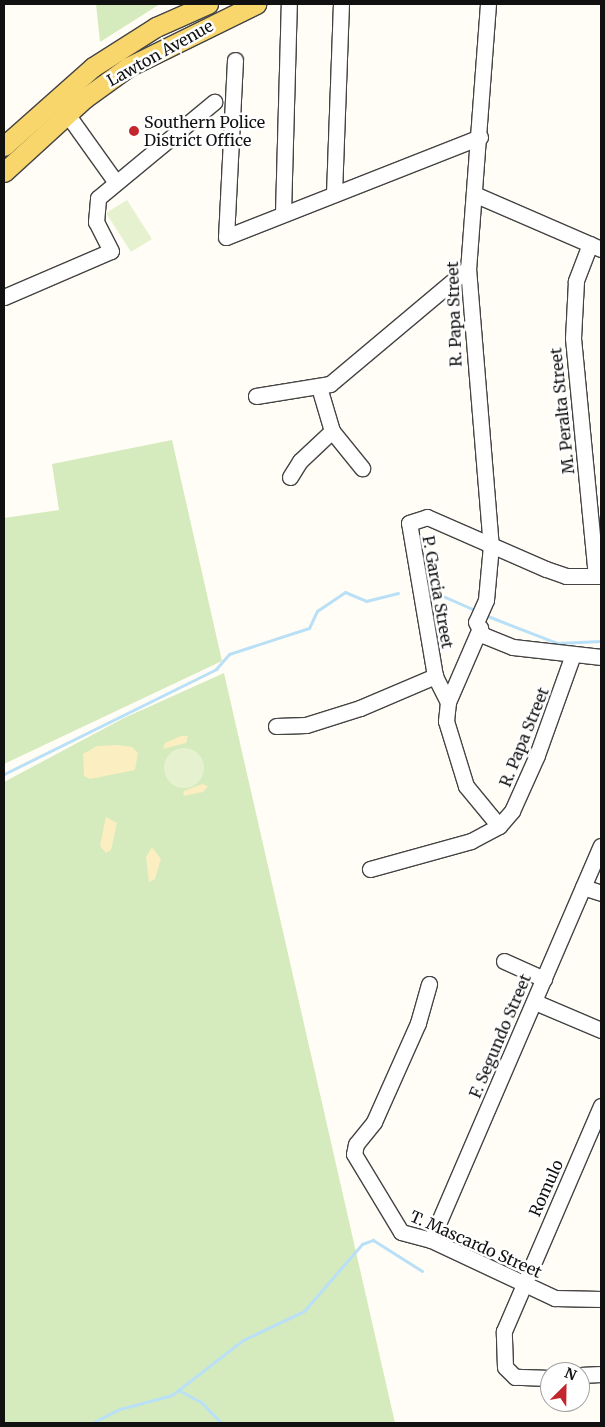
<!DOCTYPE html>
<style>
body{margin:0}
#map{position:relative;width:605px;height:1427px;overflow:hidden;background:#fffdf5;font-family:Merriweather,serif}
div>[style]{position:absolute}
.green>*{inset:0;background:#d5ebbd}
.sand>*{inset:0;background:#fbeec1}
.pitch>*{inset:0;background:#e6f2cf}
.round{border-radius:50%}
.stream>*{height:3px;margin:-1.5px;padding:0 1.5px;transform-origin:1.5px;border-radius:1.5px;background:#b9e0f7}
.roads{filter:drop-shadow(1px 0 #444) drop-shadow(-1px 0 #444) drop-shadow(0 1px #444) drop-shadow(0 -1px #444)}
.minor>*{height:15px;margin:-7.5px;padding:0 7.5px;transform-origin:7.5px;border-radius:7.5px;background:#fff}
.major>*{height:19px;margin:-9.5px;padding:0 9.5px;transform-origin:9.5px;border-radius:9.5px;background:#f9d66b}
.dots>*{width:14px;height:14px;translate:-50% -50%;box-sizing:border-box;border:2px solid #fff;border-radius:50%}
span{translate:-50% -50%;white-space:nowrap;text-align:center;line-height:1.15;-webkit-text-stroke:5px #fff;paint-order:stroke}
.street-label{font-size:16px;color:#111}
.poi-label{font-size:16px;color:#111}
.left{translate:0 -50%;text-align:left}
.frame{position:absolute;inset:0;border:5px solid #111;pointer-events:none}
.north{position:absolute;left:540px;top:1362px;width:50px;height:50px;box-sizing:border-box;background:#fff;border:1px solid #a0a0a0;border-radius:50%;rotate:23deg;font-size:14px;font-weight:700;line-height:20px;text-align:center;color:#111}
.north::after{content:'';display:block;margin:auto;width:18px;height:22px;background:#c4262e;clip-path:polygon(50% 0,100% 100%,50% 72%,0 100%)}
</style>
<div id="map">
<div class="green">
<i style="clip-path:polygon(96px 4px,160px 4px,100px 42px)"></i>
<i style="clip-path:polygon(172px 440px,222px 661px,4px 764px,4px 518px,59px 510px,52px 464px)"></i>
<i style="clip-path:polygon(224px 673px,395px 1423px,4px 1423px,4px 782px,124px 718px)"></i>
</div>
<div class="sand">
<i style="clip-path:polygon(181px 736px,188px 736px,186px 743px,163px 749px,165px 743px)"></i>
<i style="clip-path:polygon(118px 745px,132px 747px,138px 753px,135px 770px,90px 779px,84px 776px,83px 754px,97px 746px)"></i>
<i style="clip-path:polygon(202px 784px,208px 786px,203px 792px,183px 796px,184px 791px)"></i>
<i style="clip-path:polygon(106px 817px,117px 823px,111px 850px,106px 853px,100px 846px)"></i>
<i style="clip-path:polygon(152px 847px,161px 859px,155px 879px,149px 882px,146px 857px)"></i>
</div>
<div class="pitch">
<i style="clip-path:polygon(127px 200px,152px 239px,131px 252px,106px 213px)"></i>
<i class="round" style="left:164px;top:748px;width:40px;height:40px"></i>
</div>
<div class="stream">
<i style="left:429px;top:590px;width:52px;rotate:23.6deg"></i>
<i style="left:485px;top:615px;width:77px;rotate:21.3deg"></i>
<i style="left:557px;top:643px;width:44px;rotate:-2.6deg"></i>
<i style="left:4px;top:774px;width:237px;rotate:-26.3deg"></i>
<i style="left:216px;top:669px;width:20px;rotate:-49deg"></i>
<i style="left:229px;top:654px;width:84px;rotate:-18deg"></i>
<i style="left:309px;top:628px;width:19px;rotate:-65deg"></i>
<i style="left:317px;top:611px;width:34px;rotate:-34deg"></i>
<i style="left:345px;top:592px;width:23px;rotate:23deg"></i>
<i style="left:366px;top:601px;width:33px;rotate:-14deg"></i>
<i style="left:180px;top:1391px;width:24px;rotate:28deg"></i>
<i style="left:201px;top:1402px;width:29px;rotate:46deg"></i>
<i style="left:92px;top:1423px;width:31px;rotate:-27deg"></i>
<i style="left:120px;top:1409px;width:54px;rotate:-15.1deg"></i>
<i style="left:172px;top:1395px;width:90px;rotate:-37.8deg"></i>
<i style="left:243px;top:1340px;width:68px;rotate:-25.4deg"></i>
<i style="left:304px;top:1311px;width:89px;rotate:-49.1deg"></i>
<i style="left:362px;top:1244px;width:12px;rotate:-20deg"></i>
<i style="left:373px;top:1240px;width:58px;rotate:32.3deg"></i>
</div>
<div class="roads">
<div class="minor">
<i style="left:488px;top:4px;width:265px;rotate:94.3deg"></i>
<i style="left:468px;top:268px;width:278px;rotate:85.3deg"></i>
<i style="left:491px;top:545px;width:55px;rotate:95.2deg"></i>
<i style="left:486px;top:600px;width:24px;rotate:114deg"></i>
<i style="left:476px;top:622px;width:15px;rotate:62deg"></i>
<i style="left:483px;top:635px;width:32px;rotate:22deg"></i>
<i style="left:513px;top:647px;width:89px;rotate:6.5deg"></i>
<i style="left:235px;top:60px;width:177px;rotate:92.9deg"></i>
<i style="left:226px;top:237px;width:273px;rotate:-21.5deg"></i>
<i style="left:67px;top:114px;width:82px;rotate:54.4deg"></i>
<i style="left:334px;top:194px;width:190px;rotate:-87.9deg"></i>
<i style="left:474px;top:194px;width:138px;rotate:23.4deg"></i>
<i style="left:283px;top:213px;width:209px;rotate:-88.4deg"></i>
<i style="left:590px;top:244px;width:40px;rotate:111deg"></i>
<i style="left:576px;top:281px;width:57px;rotate:93deg"></i>
<i style="left:573px;top:338px;width:239px;rotate:84.5deg"></i>
<i style="left:4px;top:297px;width:116px;rotate:-23.3deg"></i>
<i style="left:111px;top:251px;width:33px;rotate:-117deg"></i>
<i style="left:96px;top:222px;width:24px;rotate:-85deg"></i>
<i style="left:98px;top:198px;width:151px;rotate:-39.6deg"></i>
<i style="left:256px;top:396px;width:75px;rotate:-9.2deg"></i>
<i style="left:330px;top:384px;width:180px;rotate:-40deg"></i>
<i style="left:332px;top:431px;width:48px;rotate:51deg"></i>
<i style="left:290px;top:477px;width:19px;rotate:-58deg"></i>
<i style="left:300px;top:461px;width:44px;rotate:-43.2deg"></i>
<i style="left:332px;top:431px;width:46px;rotate:-106.5deg"></i>
<i style="left:448px;top:702px;width:81px;rotate:-66.6deg"></i>
<i style="left:276px;top:726px;width:30px;rotate:-2deg"></i>
<i style="left:306px;top:725px;width:57px;rotate:-17.5deg"></i>
<i style="left:360px;top:708px;width:82px;rotate:-23.1deg"></i>
<i style="left:499px;top:826px;width:52px;rotate:-129.5deg"></i>
<i style="left:466px;top:786px;width:68px;rotate:-107.1deg"></i>
<i style="left:446px;top:721px;width:19px;rotate:-84deg"></i>
<i style="left:448px;top:702px;width:29px;rotate:-117deg"></i>
<i style="left:435px;top:676px;width:155px;rotate:-99.6deg"></i>
<i style="left:409px;top:523px;width:19px;rotate:-18deg"></i>
<i style="left:427px;top:517px;width:130px;rotate:23.6deg"></i>
<i style="left:546px;top:569px;width:21px;rotate:19deg"></i>
<i style="left:566px;top:576px;width:35px"></i>
<i style="left:370px;top:869px;width:105px;rotate:-15.5deg"></i>
<i style="left:471px;top:841px;width:32px;rotate:-28deg"></i>
<i style="left:499px;top:826px;width:20px;rotate:-49deg"></i>
<i style="left:512px;top:811px;width:61px;rotate:-65.9deg"></i>
<i style="left:537px;top:755px;width:104px;rotate:-70.3deg"></i>
<i style="left:583px;top:887px;width:19px;rotate:18deg"></i>
<i style="left:504px;top:961px;width:44px;rotate:24.2deg"></i>
<i style="left:429px;top:984px;width:41px;rotate:105.8deg"></i>
<i style="left:418px;top:1023px;width:108px;rotate:114deg"></i>
<i style="left:374px;top:1122px;width:28px;rotate:129deg"></i>
<i style="left:356px;top:1144px;width:10px;rotate:101deg"></i>
<i style="left:354px;top:1154px;width:91px;rotate:58.9deg"></i>
<i style="left:401px;top:1232px;width:31px;rotate:15deg"></i>
<i style="left:431px;top:1240px;width:137px;rotate:25.1deg"></i>
<i style="left:555px;top:1298px;width:46px;rotate:1.2deg"></i>
<i style="left:535px;top:1002px;width:72px;rotate:23deg"></i>
<i style="left:431px;top:1240px;width:429px;rotate:-66.7deg"></i>
<i style="left:580px;top:1375px;width:21px;rotate:-3deg"></i>
<i style="left:550px;top:1378px;width:35px;rotate:-178deg"></i>
<i style="left:515px;top:1377px;width:14px;rotate:-135deg"></i>
<i style="left:505px;top:1367px;width:36px;rotate:-92deg"></i>
<i style="left:504px;top:1331px;width:245px;rotate:-66.7deg"></i>
</div>
<div class="major">
<i style="left:4px;top:146px;width:119px;rotate:-41.6deg"></i>
<i style="left:93px;top:67px;width:75px;rotate:-32.4deg"></i>
<i style="left:156px;top:27px;width:57px;rotate:-23.9deg"></i>
<i style="left:4px;top:172px;width:110px;rotate:-42.4deg"></i>
<i style="left:85px;top:98px;width:53px;rotate:-35.8deg"></i>
<i style="left:128px;top:67px;width:143px;rotate:-26.2deg"></i>
</div>
</div>
<div class="dots">
<i style="left:134px;top:131px;background:#c4262e"></i>
</div>
<div class="street-label">
<span style="left:160px;top:53px;rotate:-29deg">Lawton Avenue</span>
<span style="left:454px;top:314px;rotate:-92deg">R. Papa Street</span>
<span style="left:562px;top:411px;rotate:-96deg">M. Peralta Street</span>
<span style="left:438px;top:592px;rotate:80deg">P. Garcia Street</span>
<span style="left:524px;top:737px;rotate:-68deg">R. Papa Street</span>
<span style="left:500px;top:1036px;rotate:-67deg">F. Segundo Street</span>
<span style="left:546px;top:1188px;rotate:-66deg">Romulo</span>
<span style="left:476px;top:1244px;rotate:24deg">T. Mascardo Street</span>
</div>
<div class="poi-label">
<span class="left" style="left:144px;top:131px">Southern Police<br>District Office</span>
</div>
<div class="frame"></div>
<div class="north">N</div>
</div>
